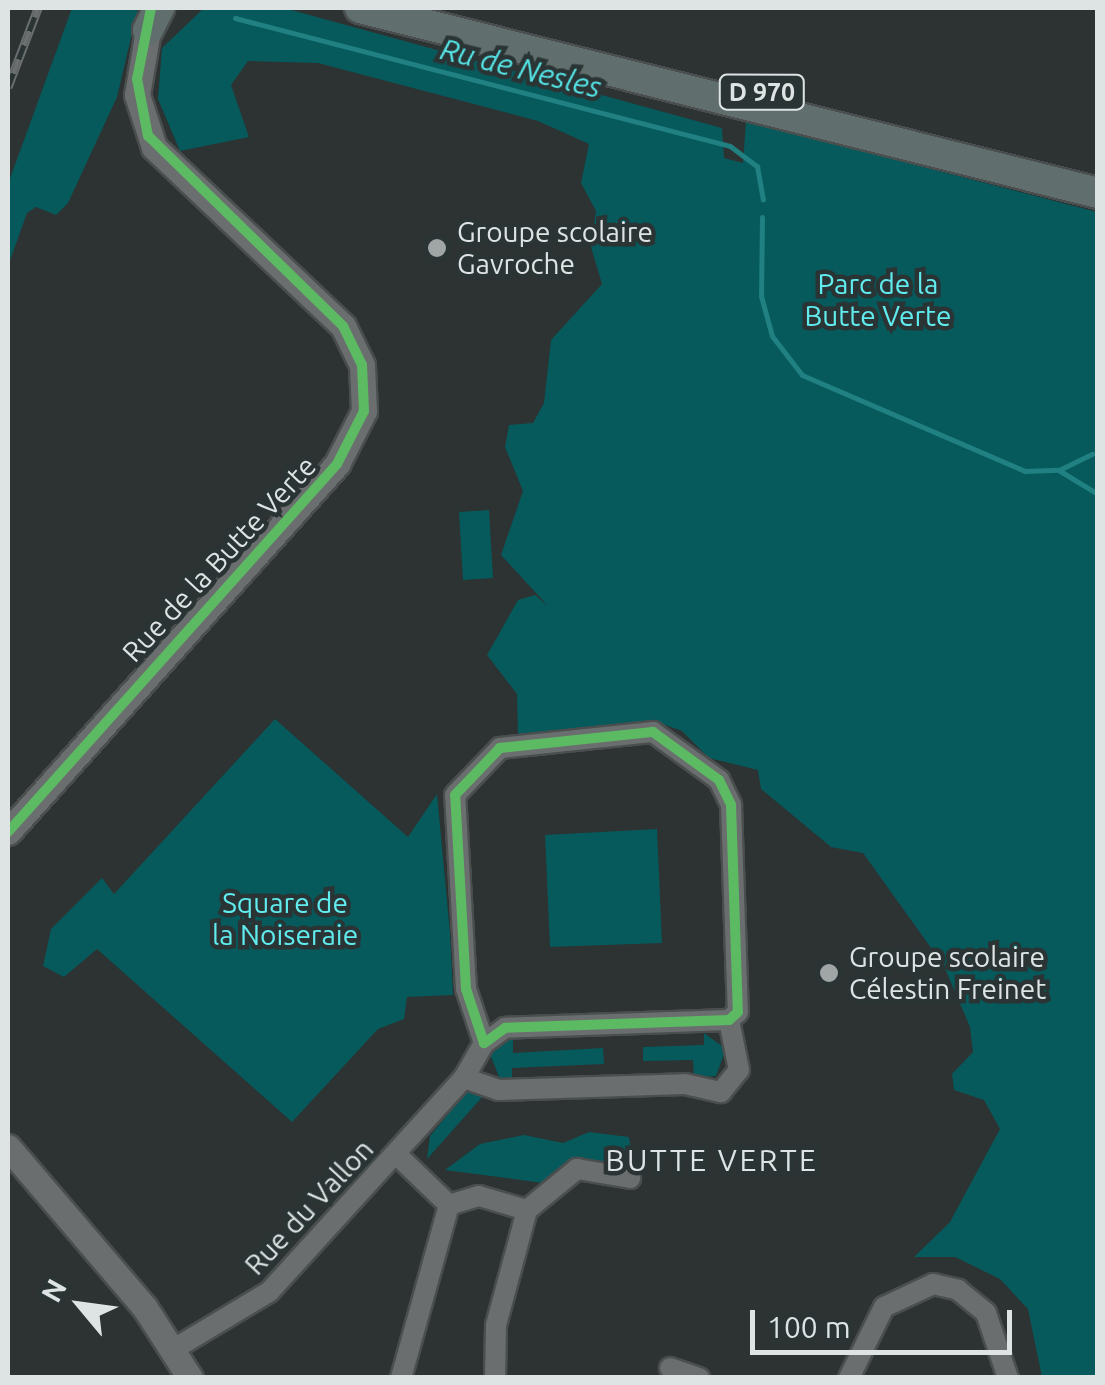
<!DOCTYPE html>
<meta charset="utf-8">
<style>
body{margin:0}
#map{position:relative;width:1105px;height:1385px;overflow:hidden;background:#2d3232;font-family:Ubuntu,sans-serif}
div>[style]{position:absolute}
.green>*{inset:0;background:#065a5c}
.stream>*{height:5px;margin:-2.5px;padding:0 2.5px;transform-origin:2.5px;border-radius:2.5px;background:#208082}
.roads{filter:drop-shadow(2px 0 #4a4e4e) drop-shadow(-2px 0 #4a4e4e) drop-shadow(0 2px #4a4e4e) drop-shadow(0 -2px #4a4e4e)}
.minor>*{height:20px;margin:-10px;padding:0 10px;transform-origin:10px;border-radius:10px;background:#6b6e6e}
.tertiary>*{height:25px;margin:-12.5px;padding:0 12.5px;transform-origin:12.5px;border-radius:12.5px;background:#6b6e6e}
.primary>*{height:30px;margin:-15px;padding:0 15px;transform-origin:15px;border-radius:15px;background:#606e6e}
.rail>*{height:9px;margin-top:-4.5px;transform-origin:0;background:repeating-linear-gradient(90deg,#2b3434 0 15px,#6a6e6e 0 30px);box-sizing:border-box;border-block:2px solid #6a6e6e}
.cycleway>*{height:10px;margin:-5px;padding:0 5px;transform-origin:5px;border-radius:5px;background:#5cba63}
.dots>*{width:28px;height:28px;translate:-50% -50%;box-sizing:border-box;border:5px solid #2b3434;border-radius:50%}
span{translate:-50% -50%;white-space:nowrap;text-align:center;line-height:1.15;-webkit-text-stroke:9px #2b3434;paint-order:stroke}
.shield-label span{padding:2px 8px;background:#2b3434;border:2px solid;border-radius:8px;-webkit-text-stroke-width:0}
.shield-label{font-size:25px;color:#dee4e4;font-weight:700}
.poi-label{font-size:28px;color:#dee4e4}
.left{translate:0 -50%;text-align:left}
.park-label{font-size:28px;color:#60ebee}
.street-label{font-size:28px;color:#dee4e4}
.water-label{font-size:30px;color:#55e3e5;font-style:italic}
.neighbourhood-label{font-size:30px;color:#dee4e4;letter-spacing:2.5px}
.frame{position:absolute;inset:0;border:10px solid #dee4e4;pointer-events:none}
.north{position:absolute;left:30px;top:1255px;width:100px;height:100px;-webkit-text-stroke:8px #2b3434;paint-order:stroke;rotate:299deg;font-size:28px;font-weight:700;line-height:40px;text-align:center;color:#dee4e4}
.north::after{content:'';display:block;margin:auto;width:35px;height:45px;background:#dee4e4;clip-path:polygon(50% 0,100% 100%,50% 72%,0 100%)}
.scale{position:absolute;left:750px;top:1310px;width:262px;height:45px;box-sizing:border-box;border:5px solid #dee4e4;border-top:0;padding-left:12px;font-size:30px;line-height:35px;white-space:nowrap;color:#dee4e4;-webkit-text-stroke:8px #2b3434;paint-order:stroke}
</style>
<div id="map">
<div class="green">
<i style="clip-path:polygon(72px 8px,138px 8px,117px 97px,68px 203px,56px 215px,36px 207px,27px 213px,8px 266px,8px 184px)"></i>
<i style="clip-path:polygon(204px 8px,284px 8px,722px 128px,724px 158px,743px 163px,746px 121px,1097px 212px,1097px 1377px,1042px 1377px,1028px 1309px,1000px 1279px,955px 1257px,914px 1257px,950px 1222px,1000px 1129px,984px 1100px,954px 1090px,952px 1074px,973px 1052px,970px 1027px,944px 966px,863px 853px,831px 847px,761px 789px,758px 770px,709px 758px,682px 731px,657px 722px,518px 736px,517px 694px,487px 655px,518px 600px,535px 595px,548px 606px,501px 555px,523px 491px,505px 447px,509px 425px,533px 423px,544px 403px,551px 340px,602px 284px,591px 247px,596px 211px,581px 183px,589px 144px,538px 121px,318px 63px,248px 61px,231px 85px,249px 137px,180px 151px,158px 99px,162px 48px)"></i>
<i style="clip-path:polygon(489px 510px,493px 578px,463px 580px,459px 512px)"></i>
<i style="clip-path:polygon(275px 719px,408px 837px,437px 794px,450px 933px,453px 995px,407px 997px,404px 1019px,378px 1029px,292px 1122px,97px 949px,64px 977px,43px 966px,51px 929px,102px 878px,114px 894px)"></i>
<i style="clip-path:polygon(657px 829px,662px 943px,550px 947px,545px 835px)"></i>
<i style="clip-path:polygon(704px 1033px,726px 1049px,716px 1076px,694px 1078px,693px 1060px,643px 1061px,643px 1047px,704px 1045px)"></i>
<i style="clip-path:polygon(513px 1035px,513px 1053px,603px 1048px,604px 1064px,512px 1068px,512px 1083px,501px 1082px,490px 1054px)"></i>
<i style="clip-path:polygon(468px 1090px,484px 1095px,427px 1159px,430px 1136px)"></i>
<i style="clip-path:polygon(589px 1132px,629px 1137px,633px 1167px,576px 1165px,543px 1183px,445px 1170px,480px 1144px,524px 1135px,563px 1143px)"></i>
</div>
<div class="stream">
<i style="left:235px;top:18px;width:511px;rotate:14.5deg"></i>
<i style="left:730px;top:146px;width:34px;rotate:37deg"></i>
<i style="left:757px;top:166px;width:34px;rotate:80deg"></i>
<i style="left:762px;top:217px;width:79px;rotate:90.7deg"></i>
<i style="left:761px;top:296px;width:41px;rotate:74.6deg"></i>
<i style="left:772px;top:336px;width:49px;rotate:52.4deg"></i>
<i style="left:802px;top:375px;width:243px;rotate:23.3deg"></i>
<i style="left:1025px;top:471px;width:34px;rotate:-2deg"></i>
<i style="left:1059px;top:470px;width:37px;rotate:-26deg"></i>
<i style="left:1060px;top:471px;width:44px;rotate:31.2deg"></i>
</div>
<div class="roads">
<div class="minor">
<i style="left:653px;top:732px;width:82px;rotate:36deg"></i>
<i style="left:719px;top:780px;width:28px;rotate:64deg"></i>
<i style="left:731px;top:805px;width:207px;rotate:88.1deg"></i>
<i style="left:738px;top:1012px;width:12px;rotate:138deg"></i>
<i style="left:729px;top:1020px;width:224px;rotate:178deg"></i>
<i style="left:505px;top:1028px;width:26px;rotate:144deg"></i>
<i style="left:484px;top:1043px;width:57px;rotate:-108.4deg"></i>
<i style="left:466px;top:989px;width:194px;rotate:-93.2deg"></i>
<i style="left:455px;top:795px;width:65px;rotate:-46.2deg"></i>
<i style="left:500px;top:748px;width:154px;rotate:-6deg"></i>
<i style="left:464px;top:1078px;width:36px;rotate:19deg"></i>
<i style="left:498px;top:1090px;width:187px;rotate:-1.8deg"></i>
<i style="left:685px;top:1084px;width:37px;rotate:13deg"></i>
<i style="left:721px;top:1092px;width:28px;rotate:-51deg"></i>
<i style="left:739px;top:1070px;width:51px;rotate:-101.3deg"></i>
<i style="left:396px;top:1154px;width:74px;rotate:43.9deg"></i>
<i style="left:449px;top:1205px;width:31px;rotate:-17deg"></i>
<i style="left:479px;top:1196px;width:50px;rotate:16.3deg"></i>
<i style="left:174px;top:1349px;width:111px;rotate:-31deg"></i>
<i style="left:269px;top:1292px;width:290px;rotate:-47.7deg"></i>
<i style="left:464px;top:1078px;width:40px;rotate:-60.3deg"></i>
<i style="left:670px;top:1368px;width:31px;rotate:19deg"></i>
<i style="left:401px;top:1378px;width:180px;rotate:-74.5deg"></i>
<i style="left:495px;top:1378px;width:53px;rotate:-88.9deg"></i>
<i style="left:496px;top:1325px;width:119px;rotate:-74.9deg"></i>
<i style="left:527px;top:1210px;width:65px;rotate:-39.4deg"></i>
<i style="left:577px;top:1169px;width:54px;rotate:9.6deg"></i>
<i style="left:849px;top:1378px;width:79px;rotate:-63.8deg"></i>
<i style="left:884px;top:1307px;width:54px;rotate:-25.1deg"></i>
<i style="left:933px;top:1284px;width:26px;rotate:13deg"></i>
<i style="left:958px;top:1290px;width:36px;rotate:39deg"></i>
<i style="left:986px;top:1313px;width:69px;rotate:71.3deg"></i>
</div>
<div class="tertiary">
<i style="left:8px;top:832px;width:494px;rotate:-48.2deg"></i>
<i style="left:337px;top:464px;width:59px;rotate:-63deg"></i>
<i style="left:364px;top:411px;width:46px;rotate:-92.5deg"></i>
<i style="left:362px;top:365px;width:43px;rotate:-116deg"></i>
<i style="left:343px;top:326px;width:260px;rotate:-136.6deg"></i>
<i style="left:154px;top:147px;width:55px;rotate:-108.1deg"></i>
<i style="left:137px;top:95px;width:66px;rotate:-80.4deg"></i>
<i style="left:8px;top:1147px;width:211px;rotate:49.6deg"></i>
<i style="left:145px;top:1308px;width:83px;rotate:57.3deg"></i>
</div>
<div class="primary">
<i style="left:360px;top:8px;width:761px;rotate:14.07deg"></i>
<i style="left:148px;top:30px;width:25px;rotate:-63deg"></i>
</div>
</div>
<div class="rail">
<i style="left:8px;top:87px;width:85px;rotate:-69.2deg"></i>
</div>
<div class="cycleway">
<i style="left:653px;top:732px;width:82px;rotate:36deg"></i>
<i style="left:719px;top:780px;width:28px;rotate:64deg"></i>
<i style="left:731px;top:805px;width:207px;rotate:88.1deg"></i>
<i style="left:738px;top:1012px;width:12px;rotate:138deg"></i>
<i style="left:729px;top:1020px;width:224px;rotate:178deg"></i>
<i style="left:505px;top:1028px;width:26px;rotate:144deg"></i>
<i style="left:484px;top:1043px;width:57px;rotate:-108.4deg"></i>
<i style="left:466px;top:989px;width:194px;rotate:-93.2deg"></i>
<i style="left:455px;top:795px;width:65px;rotate:-46.2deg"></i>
<i style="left:500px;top:748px;width:154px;rotate:-6deg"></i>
<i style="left:8px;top:832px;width:494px;rotate:-48.2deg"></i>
<i style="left:337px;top:464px;width:59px;rotate:-63deg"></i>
<i style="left:364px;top:411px;width:46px;rotate:-92.5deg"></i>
<i style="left:362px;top:365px;width:43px;rotate:-116deg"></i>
<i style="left:343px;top:326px;width:272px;rotate:-135.7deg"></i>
<i style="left:148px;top:136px;width:58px;rotate:-100.9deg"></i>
<i style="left:137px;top:79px;width:72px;rotate:-78.8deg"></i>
</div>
<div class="dots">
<i style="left:437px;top:248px;background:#a0a6a6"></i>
<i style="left:829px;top:973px;background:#a0a6a6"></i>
</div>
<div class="shield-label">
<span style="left:762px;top:92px">D 970</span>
</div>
<div class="poi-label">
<span class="left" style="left:457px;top:248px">Groupe scolaire<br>Gavroche</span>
<span class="left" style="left:849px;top:973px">Groupe scolaire<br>Célestin Freinet</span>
</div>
<div class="park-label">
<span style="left:878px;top:300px">Parc de la<br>Butte Verte</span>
<span style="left:285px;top:919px">Square de<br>la Noiseraie</span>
</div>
<div class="street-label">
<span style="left:219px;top:559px;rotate:-47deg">Rue de la Butte Verte</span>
<span style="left:309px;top:1207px;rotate:-47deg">Rue du Vallon</span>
</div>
<div class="water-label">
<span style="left:521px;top:68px;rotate:14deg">Ru de Nesles</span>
</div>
<div class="neighbourhood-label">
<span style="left:712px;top:1160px">BUTTE VERTE</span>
</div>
<div class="frame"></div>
<div class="north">N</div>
<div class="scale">100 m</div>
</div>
